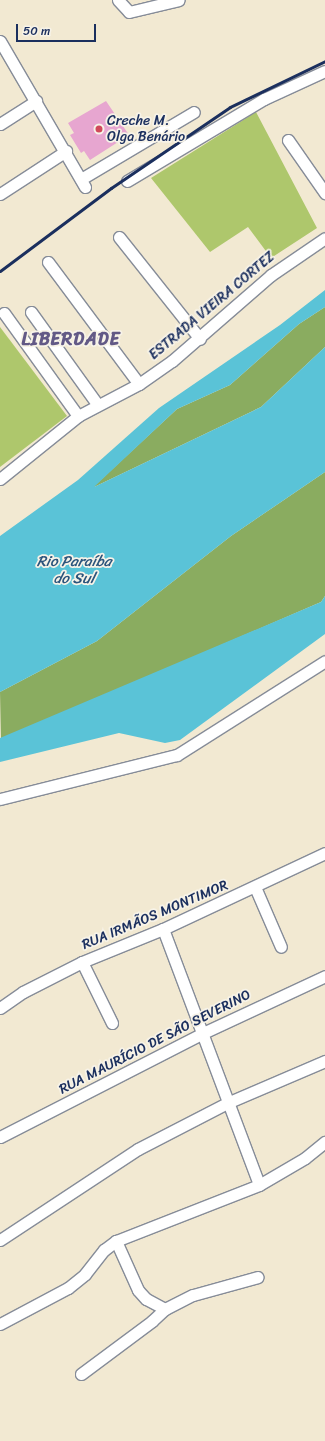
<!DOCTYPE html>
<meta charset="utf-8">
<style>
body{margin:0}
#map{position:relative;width:325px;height:1441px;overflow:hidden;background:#f2e9d2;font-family:Sriracha,sans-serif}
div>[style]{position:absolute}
.green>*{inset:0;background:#aec76c}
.forest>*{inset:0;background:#8aac60}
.water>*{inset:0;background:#5ac3d7}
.building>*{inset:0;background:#e7a6d0}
.roads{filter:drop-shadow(1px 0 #868c98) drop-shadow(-1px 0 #868c98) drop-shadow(0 1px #868c98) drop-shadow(0 -1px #868c98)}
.street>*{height:11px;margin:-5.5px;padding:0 5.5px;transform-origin:5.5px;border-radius:5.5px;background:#fff}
.rail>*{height:3px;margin:-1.5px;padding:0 1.5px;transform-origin:1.5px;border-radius:1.5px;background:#1b2f5e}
.dots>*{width:11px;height:11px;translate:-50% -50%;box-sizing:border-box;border:2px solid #f7f3e8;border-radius:50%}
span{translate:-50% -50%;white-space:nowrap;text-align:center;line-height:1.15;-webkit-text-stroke:3.5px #f7f3e8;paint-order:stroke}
.poi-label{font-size:14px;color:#1b2f5e}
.left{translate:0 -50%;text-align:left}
.street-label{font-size:14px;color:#1b2f5e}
.water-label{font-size:15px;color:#2b547c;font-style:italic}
.district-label{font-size:18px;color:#625986;font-weight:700;letter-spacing:1px}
.scale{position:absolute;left:16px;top:24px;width:80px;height:18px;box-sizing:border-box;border:2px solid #1b2f5e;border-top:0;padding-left:5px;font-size:12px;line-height:14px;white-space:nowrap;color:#1b2f5e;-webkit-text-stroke:3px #f7f3e8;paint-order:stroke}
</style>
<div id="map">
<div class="green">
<i style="clip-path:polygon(256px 112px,317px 228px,271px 258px,248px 227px,210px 252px,151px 178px)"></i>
<i style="clip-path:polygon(0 327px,67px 416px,0 467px)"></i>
</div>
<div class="forest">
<i style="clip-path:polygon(325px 307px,325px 347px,261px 407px,92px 488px,177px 409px,230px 385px,299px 324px)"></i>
<i style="clip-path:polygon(325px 472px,325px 596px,321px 602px,1px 740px,0 692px,97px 641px,231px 536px)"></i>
</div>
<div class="water">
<i style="clip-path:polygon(325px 290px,325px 307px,299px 324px,230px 385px,177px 409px,94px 487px,261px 407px,325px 347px,325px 472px,231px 536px,97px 641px,0 692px,0 536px,78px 480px,159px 408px,280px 325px)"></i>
<i style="clip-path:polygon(325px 596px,325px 634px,180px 740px,165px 743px,119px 733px,0 762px,0 738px,321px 602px)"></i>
</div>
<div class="building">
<i style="clip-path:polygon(106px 101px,129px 135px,90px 160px,84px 151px,81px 153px,70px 135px,74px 133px,68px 123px)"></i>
</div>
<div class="roads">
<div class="street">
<i style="left:118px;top:0;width:16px;rotate:47deg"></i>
<i style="left:129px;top:12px;width:51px;rotate:-13.5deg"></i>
<i style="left:0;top:41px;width:169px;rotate:59.8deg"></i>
<i style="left:0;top:124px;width:43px;rotate:-32.6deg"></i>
<i style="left:288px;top:140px;width:65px;rotate:55.1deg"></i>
<i style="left:81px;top:179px;width:131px;rotate:-30.7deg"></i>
<i style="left:127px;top:181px;width:160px;rotate:-30.9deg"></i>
<i style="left:264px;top:99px;width:67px;rotate:-24.7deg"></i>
<i style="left:0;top:194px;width:79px;rotate:-33.1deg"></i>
<i style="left:119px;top:237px;width:130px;rotate:51.5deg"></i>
<i style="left:48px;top:262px;width:152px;rotate:53.3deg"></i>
<i style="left:31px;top:312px;width:113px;rotate:54.3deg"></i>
<i style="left:4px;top:313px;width:127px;rotate:54.3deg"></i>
<i style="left:0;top:479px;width:100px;rotate:-38.9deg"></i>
<i style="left:78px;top:416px;width:69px;rotate:-27.7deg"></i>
<i style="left:139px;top:384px;width:40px;rotate:-34.9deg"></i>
<i style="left:172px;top:361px;width:131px;rotate:-41deg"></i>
<i style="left:271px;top:275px;width:65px;rotate:-34.4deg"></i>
<i style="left:0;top:799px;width:182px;rotate:-14deg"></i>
<i style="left:177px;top:755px;width:175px;rotate:-32.4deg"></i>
<i style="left:255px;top:887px;width:65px;rotate:66.6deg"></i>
<i style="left:163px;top:929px;width:273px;rotate:69.4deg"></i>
<i style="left:82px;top:962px;width:68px;rotate:63.8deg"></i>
<i style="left:0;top:1008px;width:28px;rotate:-35deg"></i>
<i style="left:23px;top:992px;width:66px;rotate:-27deg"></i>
<i style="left:82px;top:962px;width:87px;rotate:-22.2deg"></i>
<i style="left:163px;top:929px;width:179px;rotate:-25.1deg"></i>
<i style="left:0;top:1137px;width:228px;rotate:-27.1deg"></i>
<i style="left:203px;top:1033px;width:135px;rotate:-25deg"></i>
<i style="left:0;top:1240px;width:165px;rotate:-33.4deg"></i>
<i style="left:138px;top:1149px;width:100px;rotate:-27.3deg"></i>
<i style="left:227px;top:1103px;width:107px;rotate:-23.2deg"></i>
<i style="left:165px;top:1309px;width:31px;rotate:-27deg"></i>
<i style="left:193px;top:1295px;width:67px;rotate:-15.5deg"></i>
<i style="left:0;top:1324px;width:77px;rotate:-27.9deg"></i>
<i style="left:68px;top:1288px;width:22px;rotate:-39deg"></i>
<i style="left:85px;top:1274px;width:31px;rotate:-52deg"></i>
<i style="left:104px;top:1250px;width:15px;rotate:-37deg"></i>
<i style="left:116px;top:1241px;width:154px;rotate:-21.4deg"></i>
<i style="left:259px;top:1185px;width:53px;rotate:-30.4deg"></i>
<i style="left:305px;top:1158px;width:26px;rotate:-39deg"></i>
<i style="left:81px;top:1374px;width:89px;rotate:-36.7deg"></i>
<i style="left:152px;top:1321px;width:18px;rotate:-43deg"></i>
<i style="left:165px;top:1309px;width:21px;rotate:-152deg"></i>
<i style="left:146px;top:1299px;width:12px;rotate:-132deg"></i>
<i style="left:138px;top:1290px;width:54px;rotate:-114.2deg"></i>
</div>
</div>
<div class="rail">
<i style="left:0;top:271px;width:139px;rotate:-36.8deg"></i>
<i style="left:111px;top:188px;width:144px;rotate:-34.2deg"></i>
<i style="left:230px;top:107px;width:106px;rotate:-25.8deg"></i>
</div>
<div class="dots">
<i style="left:99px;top:129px;background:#d1495b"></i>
</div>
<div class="poi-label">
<span class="left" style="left:107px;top:129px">Creche M.<br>Olga Benário</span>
</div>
<div class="street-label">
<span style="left:212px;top:306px;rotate:-40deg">ESTRADA VIEIRA CORTEZ</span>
<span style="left:155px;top:915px;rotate:-23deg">RUA IRMÃOS MONTIMOR</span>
<span style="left:155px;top:1042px;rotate:-27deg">RUA MAURÍCIO DE SÃO SEVERINO</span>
</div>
<div class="water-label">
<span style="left:74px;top:570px">Rio Paraíba<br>do Sul</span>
</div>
<div class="district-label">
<span style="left:71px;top:339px">LIBERDADE</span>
</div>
<div class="scale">50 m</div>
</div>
